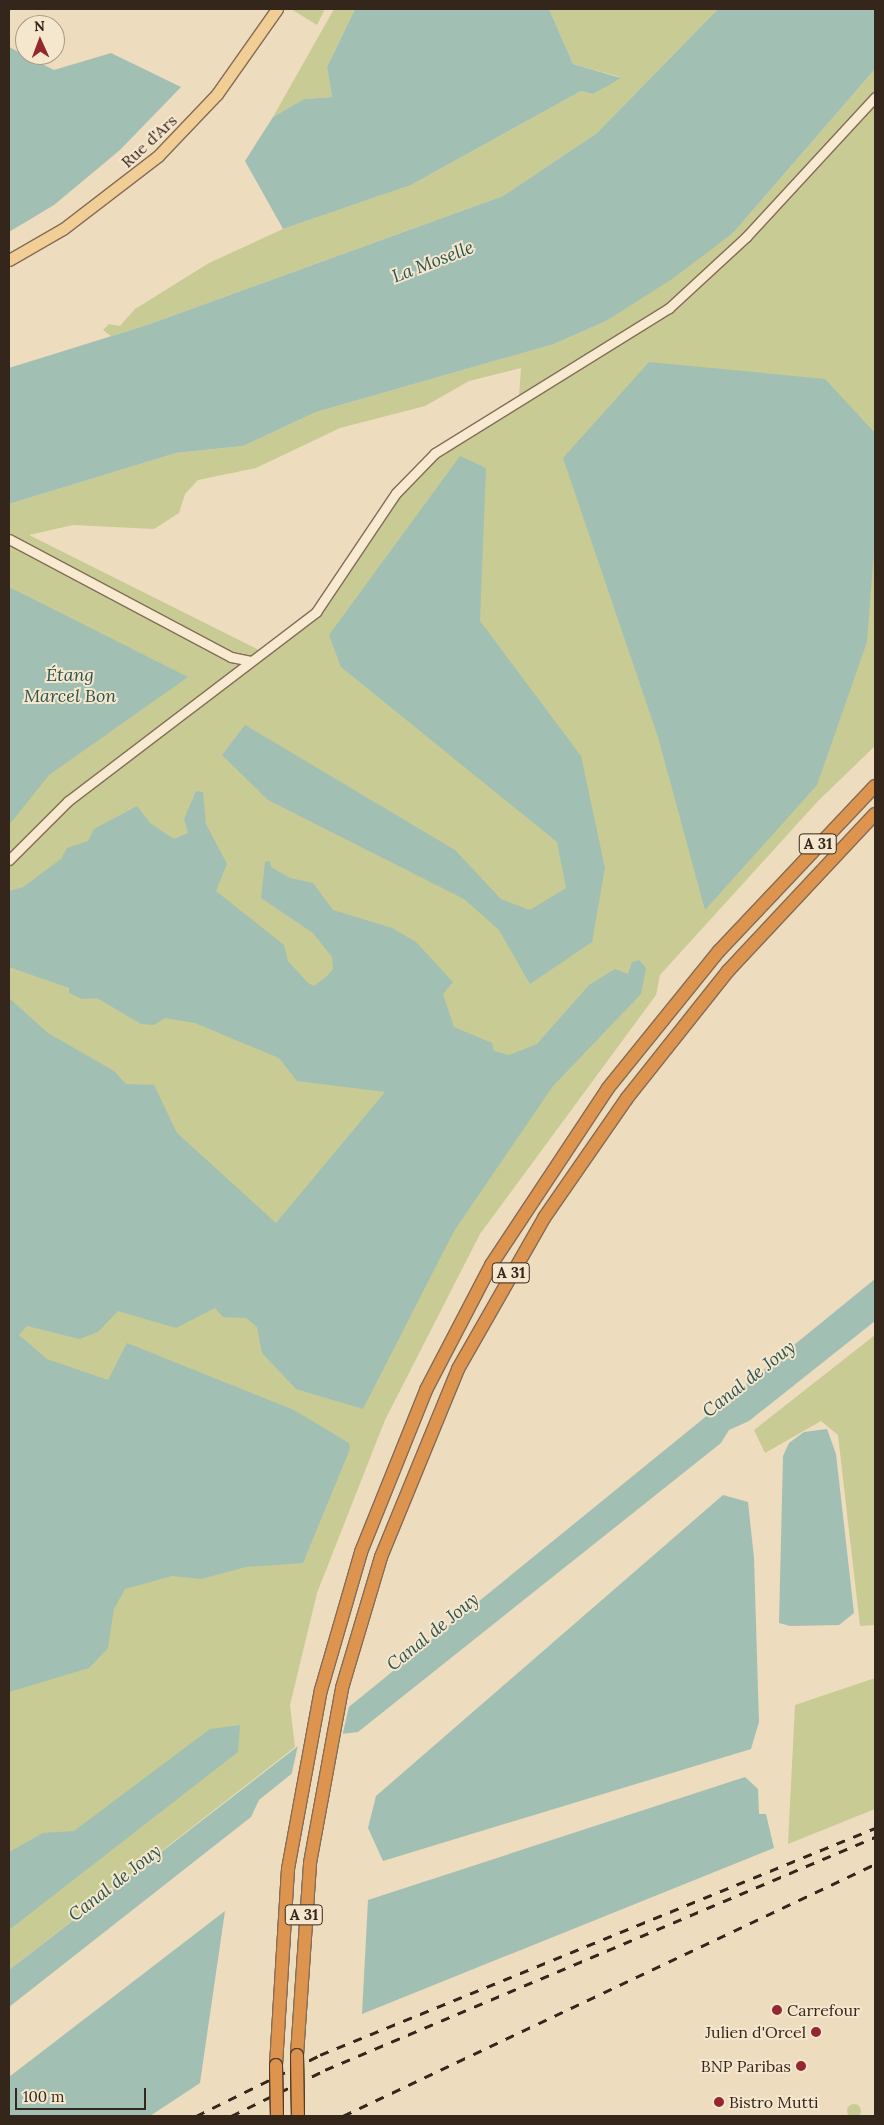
<!DOCTYPE html>
<meta charset="utf-8">
<style>
body{margin:0}
#map{position:relative;width:884px;height:2125px;overflow:hidden;background:#eddcbe;font-family:Lora,serif}
div>[style]{position:absolute}
.green>*{inset:0;background:#c8cb93}
.round{border-radius:50%}
.water>*{inset:0;background:#a2bfb4}
.pier>*{inset:0;background:#eddcbe}
.roads{filter:drop-shadow(1px 0 #856c57) drop-shadow(-1px 0 #856c57) drop-shadow(0 1px #856c57) drop-shadow(0 -1px #856c57)}
.minor>*{height:9px;margin:-4.5px;padding:0 4.5px;transform-origin:4.5px;border-radius:4.5px;background:#f8ead1}
.major>*{height:11px;margin:-5.5px;padding:0 5.5px;transform-origin:5.5px;border-radius:5.5px;background:#f1ce95}
.highway>*{height:12px;margin:-6px;padding:0 6px;transform-origin:6px;border-radius:6px;background:#dd944e}
.rail>*{height:2.5px;margin-top:-1.25px;transform-origin:0;background:repeating-linear-gradient(90deg,#35261c 0 9px,transparent 0 18px)}
.bridges{filter:drop-shadow(1px 0 #533b2c) drop-shadow(-1px 0 #533b2c) drop-shadow(0 1px #533b2c) drop-shadow(0 -1px #533b2c)}
.highway-bridge>*{height:12px;margin:-6px;padding:0 6px;transform-origin:6px;border-radius:6px;background:#dd944e}
.dots>*{width:14px;height:14px;translate:-50% -50%;box-sizing:border-box;border:2px solid #f5e7ce;border-radius:50%}
span{translate:-50% -50%;white-space:nowrap;text-align:center;line-height:1.15;-webkit-text-stroke:4px #f5e7ce;paint-order:stroke}
.shield-label span{padding:1px 4px;background:#f5e7ce;border:1px solid;border-radius:4px;-webkit-text-stroke-width:0}
.shield-label{font-size:15px;color:#35261c;font-weight:700}
.street-label{font-size:16px;color:#35261c}
.poi-label{font-size:16px;color:#35261c}
.left{translate:0 -50%;text-align:left}
.right{translate:-100% -50%;text-align:right}
.water-label{font-size:18px;color:#2b544f;font-style:italic}
.frame{position:absolute;inset:0;border:10px solid #35261c;pointer-events:none}
.north{position:absolute;left:15px;top:15px;width:50px;height:50px;box-sizing:border-box;background:#f5e7ce;border:1px solid #a89a87;border-radius:50%;rotate:358deg;font-size:14px;font-weight:700;line-height:20px;text-align:center;color:#35261c}
.north::after{content:'';display:block;margin:auto;width:18px;height:22px;background:#942831;clip-path:polygon(50% 0,100% 100%,50% 72%,0 100%)}
.scale{position:absolute;left:15px;top:2088px;width:131px;height:22px;box-sizing:border-box;border:2px solid #35261c;border-top:0;padding-left:6px;font-size:15px;line-height:18px;white-space:nowrap;color:#35261c;-webkit-text-stroke:4px #f5e7ce;paint-order:stroke}
</style>
<div id="map">
<div class="green">
<i style="clip-path:polygon(291px 9px,325px 9px,317px 25px)"></i>
<i style="clip-path:polygon(334px 9px,355px 9px,327px 67px,332px 97px,304px 99px,273px 117px)"></i>
<i style="clip-path:polygon(549px 9px,718px 9px,597px 133px,503px 196px,147px 325px,111px 336px,103px 330px,109px 324px,120px 326px,135px 309px,209px 263px,283px 229px,411px 185px,581px 91px,593px 94px,620px 77px,573px 64px)"></i>
<i style="clip-path:polygon(evenodd,875px 69px,875px 746px,818px 801px,660px 975px,656px 995px,480px 1234px,385px 1420px,317px 1593px,290px 1705px,295px 1747px,9px 1970px,9px 504px,176px 453px,243px 446px,316px 412px,554px 344px,606px 321px,733px 233px,875px 69px,521px 368px,519px 398px,435px 453px,396px 493px,316px 612px,265px 653px,29px 535px,73px 525px,154px 529px,179px 513px,185px 494px,198px 480px,256px 468px,340px 428px,425px 406px,469px 381px,521px 368px)"></i>
<i style="clip-path:polygon(875px 1335px,875px 1625px,860px 1626px,838px 1435px,821px 1421px,765px 1453px,754px 1430px)"></i>
<i style="clip-path:polygon(875px 1678px,875px 1809px,788px 1844px,795px 1705px)"></i>
<i class="round" style="left:847px;top:2104px;width:14px;height:14px"></i>
</div>
<div class="water">
<i style="clip-path:polygon(355px 9px,549px 9px,573px 64px,621px 78px,593px 94px,581px 91px,411px 185px,283px 229px,245px 161px,273px 117px,304px 99px,332px 97px,327px 67px)"></i>
<i style="clip-path:polygon(718px 9px,875px 9px,875px 69px,733px 233px,672px 279px,606px 321px,554px 344px,316px 412px,243px 446px,176px 453px,9px 504px,9px 368px,147px 325px,503px 196px,597px 133px)"></i>
<i style="clip-path:polygon(9px 47px,54px 70px,111px 53px,181px 87px,120px 150px,54px 205px,9px 232px)"></i>
<i style="clip-path:polygon(649px 362px,825px 379px,875px 433px,875px 538px,867px 642px,817px 785px,705px 910px,658px 737px,563px 458px)"></i>
<i style="clip-path:polygon(460px 456px,486px 468px,480px 621px,581px 756px,605px 868px,592px 942px,530px 984px,499px 930px,464px 899px,268px 800px,222px 755px,245px 725px,455px 850px,501px 899px,530px 910px,566px 888px,557px 842px,341px 667px,329px 635px)"></i>
<i style="clip-path:polygon(9px 587px,188px 677px,49px 775px,9px 825px)"></i>
<i style="clip-path:polygon(196px 791px,203px 792px,206px 824px,227px 864px,216px 891px,284px 945px,288px 961px,308px 983px,314px 986px,327px 976px,333px 969px,332px 957px,313px 933px,261px 898px,265px 862px,270px 861px,271px 867px,290px 878px,313px 883px,333px 910px,392px 928px,416px 942px,453px 982px,443px 994px,454px 1027px,492px 1043px,494px 1051px,509px 1055px,537px 1044px,589px 985px,615px 969px,628px 974px,632px 962px,639px 960px,646px 968px,641px 994px,553px 1086px,454px 1231px,363px 1409px,296px 1389px,262px 1353px,257px 1327px,246px 1318px,223px 1317px,215px 1308px,176px 1328px,118px 1311px,98px 1332px,79px 1339px,27px 1326px,19px 1335px,47px 1359px,108px 1380px,127px 1343px,294px 1410px,349px 1443px,350px 1449px,303px 1563px,246px 1567px,201px 1579px,172px 1576px,125px 1589px,114px 1609px,108px 1648px,89px 1668px,9px 1692px,9px 998px,48px 1033px,114px 1071px,126px 1084px,154px 1085px,177px 1133px,276px 1223px,385px 1092px,297px 1081px,279px 1058px,195px 1023px,165px 1018px,154px 1025px,141px 1024px,97px 998px,82px 999px,69px 993px,69px 988px,9px 967px,9px 891px,23px 887px,61px 859px,67px 848px,88px 841px,94px 829px,137px 806px,150px 823px,174px 839px,188px 833px,184px 819px)"></i>
<i style="clip-path:polygon(875px 1279px,875px 1321px,749px 1421px,729px 1430px,721px 1443px,358px 1732px,341px 1734px,259px 1800px,251px 1817px,9px 2007px,9px 1970px,355px 1702px)"></i>
<i style="clip-path:polygon(827px 1429px,836px 1454px,854px 1613px,839px 1625px,790px 1626px,779px 1623px,783px 1456px,789px 1443px,804px 1432px)"></i>
<i style="clip-path:polygon(723px 1495px,748px 1502px,754px 1558px,759px 1722px,751px 1749px,383px 1861px,368px 1828px,376px 1796px)"></i>
<i style="clip-path:polygon(240px 1725px,238px 1752px,9px 1930px,9px 1852px,43px 1833px,74px 1831px,210px 1729px)"></i>
<i style="clip-path:polygon(745px 1777px,758px 1789px,759px 1814px,766px 1814px,774px 1848px,362px 2014px,368px 1900px)"></i>
<i style="clip-path:polygon(225px 1911px,200px 2083px,150px 2116px,9px 2116px,9px 2077px)"></i>
</div>
<div class="pier">
<i style="clip-path:polygon(350px 1702px,342px 1737px,290px 1781px,299px 1741px)"></i>
</div>
<div class="roads">
<div class="minor">
<i style="left:9px;top:539px;width:251px;rotate:28deg"></i>
<i style="left:231px;top:657px;width:20px;rotate:11deg"></i>
<i style="left:9px;top:860px;width:83px;rotate:-45deg"></i>
<i style="left:68px;top:801px;width:312px;rotate:-37.3deg"></i>
<i style="left:316px;top:612px;width:143px;rotate:-56.1deg"></i>
<i style="left:396px;top:493px;width:56px;rotate:-45.7deg"></i>
<i style="left:435px;top:453px;width:275px;rotate:-31.8deg"></i>
<i style="left:669px;top:308px;width:105px;rotate:-42.7deg"></i>
<i style="left:746px;top:237px;width:190px;rotate:-47.3deg"></i>
</div>
<div class="major">
<i style="left:9px;top:260px;width:62px;rotate:-29.9deg"></i>
<i style="left:63px;top:229px;width:120px;rotate:-37.5deg"></i>
<i style="left:158px;top:156px;width:86px;rotate:-46.4deg"></i>
<i style="left:217px;top:94px;width:104px;rotate:-54.8deg"></i>
</div>
<div class="highway">
<i style="left:297px;top:2055px;width:192px;rotate:-86.1deg"></i>
<i style="left:310px;top:1863px;width:178px;rotate:-79.6deg"></i>
<i style="left:342px;top:1688px;width:137px;rotate:-73.4deg"></i>
<i style="left:381px;top:1557px;width:203px;rotate:-67.7deg"></i>
<i style="left:458px;top:1369px;width:174px;rotate:-60.3deg"></i>
<i style="left:544px;top:1218px;width:146px;rotate:-55.3deg"></i>
<i style="left:627px;top:1098px;width:162px;rotate:-51.5deg"></i>
<i style="left:728px;top:971px;width:215px;rotate:-46.9deg"></i>
<i style="left:276px;top:2065px;width:196px;rotate:-86.5deg"></i>
<i style="left:288px;top:1869px;width:182px;rotate:-79.6deg"></i>
<i style="left:321px;top:1690px;width:144px;rotate:-73.8deg"></i>
<i style="left:361px;top:1552px;width:175px;rotate:-68.1deg"></i>
<i style="left:426px;top:1390px;width:141px;rotate:-62.5deg"></i>
<i style="left:491px;top:1265px;width:212px;rotate:-56.5deg"></i>
<i style="left:608px;top:1088px;width:176px;rotate:-51deg"></i>
<i style="left:719px;top:951px;width:227px;rotate:-46.6deg"></i>
</div>
</div>
<div class="rail">
<i style="left:196px;top:2116px;width:138px;rotate:-26.2deg"></i>
<i style="left:320px;top:2055px;width:600px;rotate:-22.25deg"></i>
<i style="left:231px;top:2116px;width:105px;rotate:-26.1deg"></i>
<i style="left:325px;top:2070px;width:597px;rotate:-22.96deg"></i>
<i style="left:343px;top:2116px;width:589px;rotate:-25.35deg"></i>
</div>
<div class="bridges">
<div class="highway-bridge">
<i style="left:297px;top:2055px;width:61px;rotate:89.1deg"></i>
<i style="left:276px;top:2065px;width:51px;rotate:88.9deg"></i>
</div>
</div>
<div class="dots">
<i style="left:777px;top:2010px;background:#942831"></i>
<i style="left:816px;top:2032px;background:#942831"></i>
<i style="left:801px;top:2066px;background:#942831"></i>
<i style="left:719px;top:2102px;background:#942831"></i>
</div>
<div class="shield-label">
<span style="left:818px;top:844px">A 31</span>
<span style="left:511px;top:1273px">A 31</span>
<span style="left:304px;top:1915px">A 31</span>
</div>
<div class="street-label">
<span style="left:149px;top:141px;rotate:-43deg">Rue d'Ars</span>
</div>
<div class="poi-label">
<span class="left" style="left:787px;top:2010px">Carrefour</span>
<span class="right" style="left:806px;top:2032px">Julien d'Orcel</span>
<span class="right" style="left:791px;top:2066px">BNP Paribas</span>
<span class="left" style="left:729px;top:2102px">Bistro Mutti</span>
</div>
<div class="water-label">
<span style="left:433px;top:262px;rotate:-21deg">La Moselle</span>
<span style="left:70px;top:686px">Étang<br>Marcel Bon</span>
<span style="left:749px;top:1379px;rotate:-38deg">Canal de Jouy</span>
<span style="left:433px;top:1632px;rotate:-39deg">Canal de Jouy</span>
<span style="left:115px;top:1883px;rotate:-38deg">Canal de Jouy</span>
</div>
<div class="frame"></div>
<div class="north">N</div>
<div class="scale">100 m</div>
</div>
